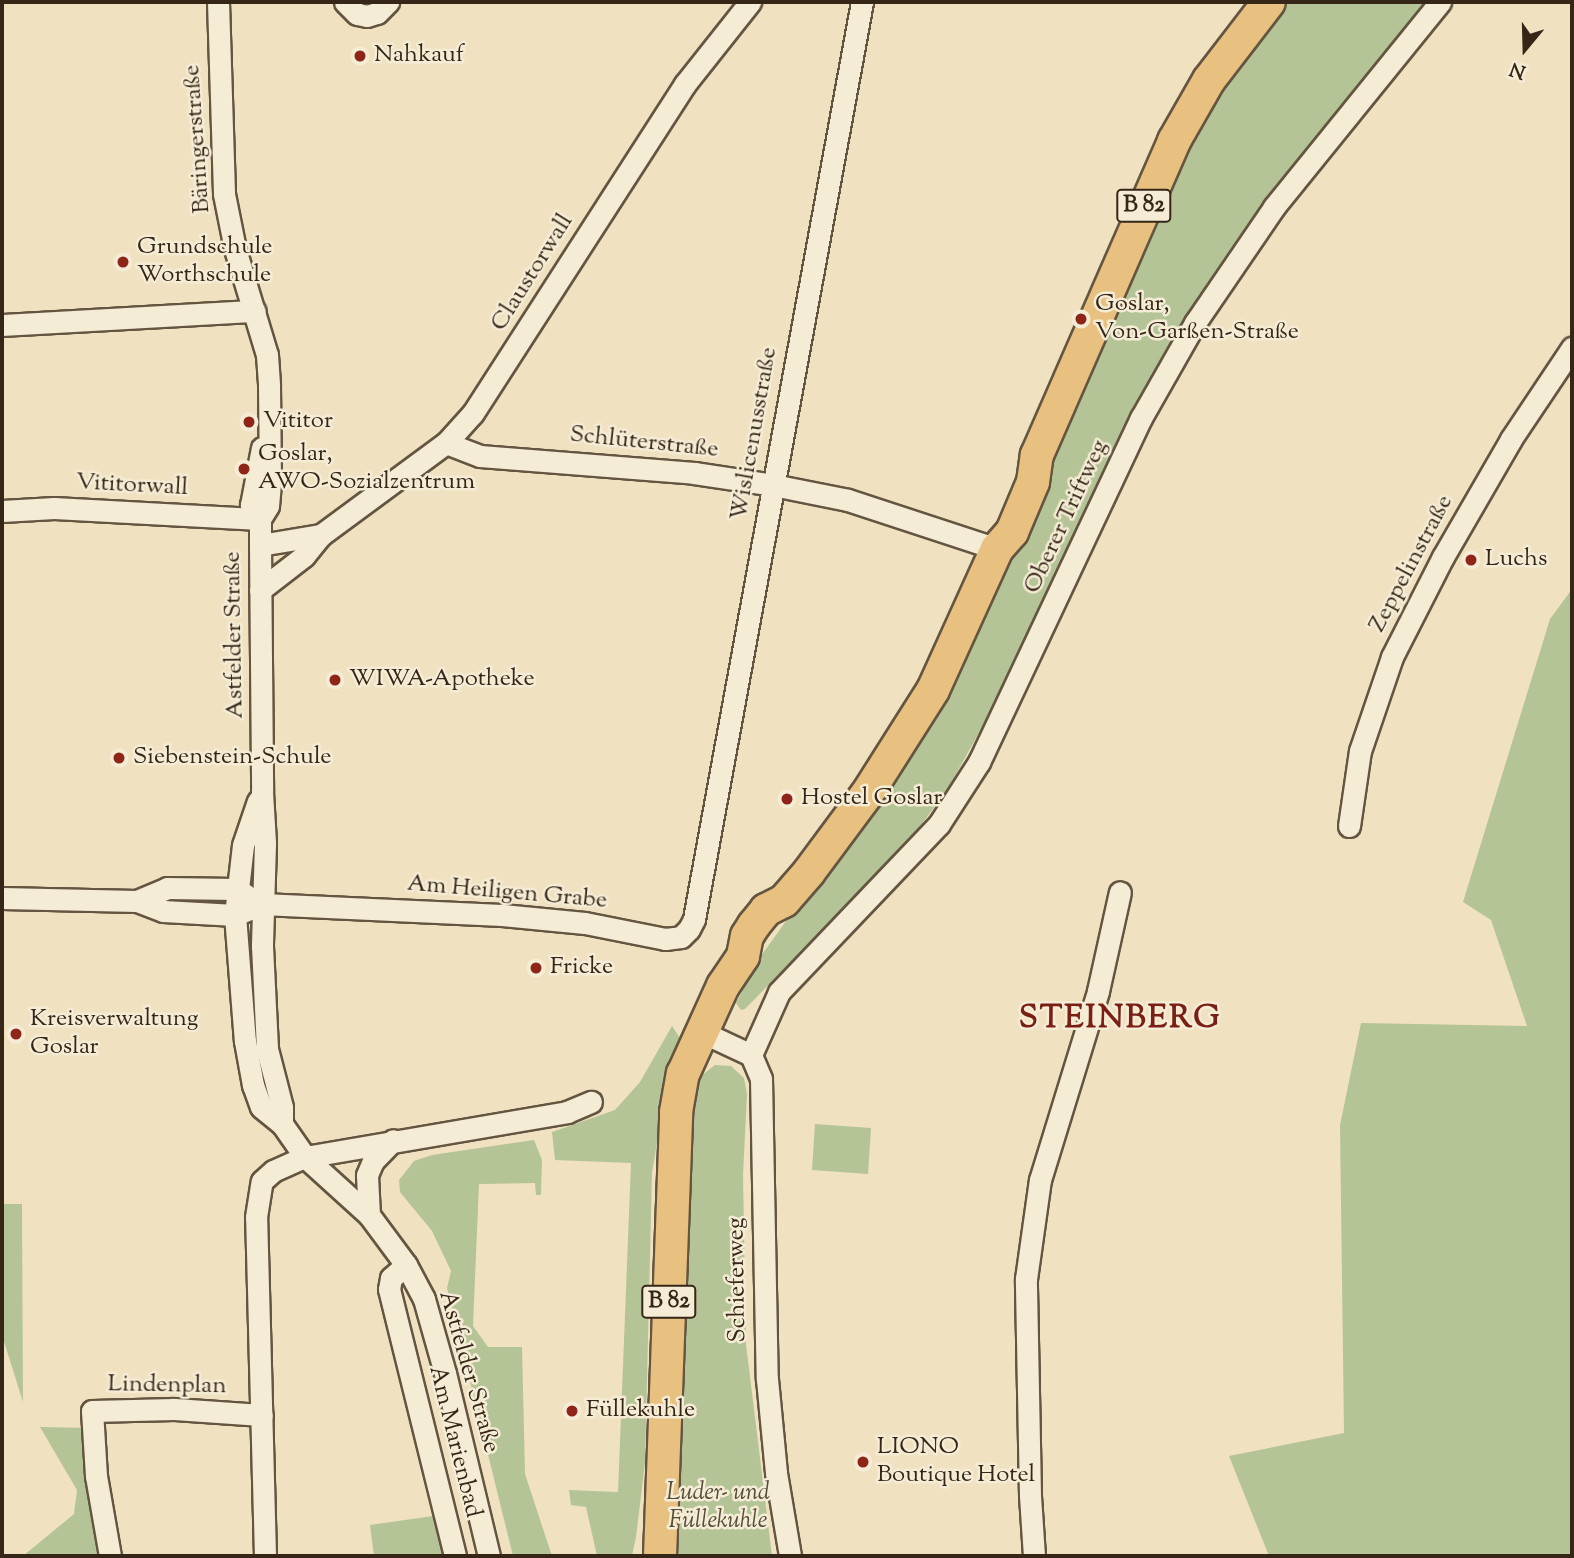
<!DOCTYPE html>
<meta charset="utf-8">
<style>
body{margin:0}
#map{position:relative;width:1574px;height:1558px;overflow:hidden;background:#f0e1c0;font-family:"Sorts Mill Goudy",serif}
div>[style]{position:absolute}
.green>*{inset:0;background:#b5c496}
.roads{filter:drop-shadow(2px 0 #645541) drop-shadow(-2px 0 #645541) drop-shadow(0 2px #645541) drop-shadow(0 -2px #645541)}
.minor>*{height:21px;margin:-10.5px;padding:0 10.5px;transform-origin:10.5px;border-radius:10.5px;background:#f5ecd6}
.primary>*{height:32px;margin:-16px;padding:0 16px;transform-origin:16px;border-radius:16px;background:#e8c080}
.dots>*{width:19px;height:19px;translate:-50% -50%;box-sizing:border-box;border:4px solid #f5ecd6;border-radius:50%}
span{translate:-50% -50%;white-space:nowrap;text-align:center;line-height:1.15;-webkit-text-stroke:5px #f5ecd6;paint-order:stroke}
.shield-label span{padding:2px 5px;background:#f5ecd6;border:2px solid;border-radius:5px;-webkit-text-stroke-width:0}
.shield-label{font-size:23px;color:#362617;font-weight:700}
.poi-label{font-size:24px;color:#362617}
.left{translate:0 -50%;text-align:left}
.street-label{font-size:24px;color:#362617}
.park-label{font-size:24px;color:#564e37;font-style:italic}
.district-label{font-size:32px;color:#7a1f14;font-weight:700;letter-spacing:2px}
.frame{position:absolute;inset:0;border:4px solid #362617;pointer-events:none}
.north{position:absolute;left:1490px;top:14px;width:70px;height:70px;-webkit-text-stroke:5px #f5ecd6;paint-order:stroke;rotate:199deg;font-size:19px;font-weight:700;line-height:28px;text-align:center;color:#362617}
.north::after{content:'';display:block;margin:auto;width:24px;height:32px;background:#362617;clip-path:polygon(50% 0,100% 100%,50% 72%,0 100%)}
</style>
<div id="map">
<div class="green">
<i style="clip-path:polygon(1285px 2px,1431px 2px,1224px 259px,1153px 376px,1074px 532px,1000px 695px,947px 790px,909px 841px,745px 1009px,741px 1010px,736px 1003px,761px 956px,860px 818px,1188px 148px,1233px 77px,1234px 67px)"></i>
<i style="clip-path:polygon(1572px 589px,1572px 1556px,1269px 1556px,1229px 1456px,1344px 1433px,1340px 1125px,1361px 1023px,1527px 1026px,1491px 920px,1463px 902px,1550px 619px)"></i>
<i style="clip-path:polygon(672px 1026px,680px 1038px,666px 1088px,652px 1173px,645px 1463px,636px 1537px,632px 1556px,597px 1556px,586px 1507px,571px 1505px,569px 1490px,618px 1492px,631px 1163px,555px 1160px,552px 1132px,615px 1110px,640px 1082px)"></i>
<i style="clip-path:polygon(715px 1065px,731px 1066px,744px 1078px,747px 1094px,743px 1175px,746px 1344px,772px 1556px,670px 1556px,691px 1100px,701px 1076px)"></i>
<i style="clip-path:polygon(815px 1124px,871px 1128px,868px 1174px,812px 1170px)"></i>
<i style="clip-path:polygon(534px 1140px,542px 1160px,541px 1195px,536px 1195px,535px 1183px,479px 1184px,473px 1326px,488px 1347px,522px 1347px,525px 1474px,552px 1556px,513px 1556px,447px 1288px,451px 1271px,432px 1231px,400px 1192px,399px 1180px,414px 1161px,432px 1155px)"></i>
<i style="clip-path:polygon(2px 1204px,22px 1204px,23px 1402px,2px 1335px)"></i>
<i style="clip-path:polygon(40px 1427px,90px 1428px,107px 1556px,23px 1556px,74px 1514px,77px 1490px)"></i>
<i style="clip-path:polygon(440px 1515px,451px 1556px,374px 1556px,370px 1525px)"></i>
</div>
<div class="roads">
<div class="minor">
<i style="left:218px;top:2px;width:192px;rotate:88.2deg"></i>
<i style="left:224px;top:194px;width:56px;rotate:78.7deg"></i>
<i style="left:235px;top:249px;width:111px;rotate:73.2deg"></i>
<i style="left:267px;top:355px;width:31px;rotate:86deg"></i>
<i style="left:269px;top:386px;width:97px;rotate:89.4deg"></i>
<i style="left:270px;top:483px;width:23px;rotate:95deg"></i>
<i style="left:268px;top:506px;width:15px;rotate:122deg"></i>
<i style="left:260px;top:519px;width:26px;rotate:90deg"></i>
<i style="left:260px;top:545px;width:247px;rotate:89.5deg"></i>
<i style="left:262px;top:792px;width:51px;rotate:86.6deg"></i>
<i style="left:265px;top:843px;width:103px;rotate:91.7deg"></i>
<i style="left:262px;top:946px;width:103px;rotate:87.2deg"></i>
<i style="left:267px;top:1049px;width:60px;rotate:75.5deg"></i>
<i style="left:282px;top:1107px;width:17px;rotate:90deg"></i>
<i style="left:345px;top:2px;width:17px;rotate:45deg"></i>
<i style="left:357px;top:14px;width:10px;rotate:11deg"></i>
<i style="left:367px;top:16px;width:10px;rotate:-17deg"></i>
<i style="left:377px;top:13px;width:16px;rotate:-45deg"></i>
<i style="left:2px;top:325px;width:253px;rotate:-3.2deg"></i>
<i style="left:446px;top:443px;width:36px;rotate:21deg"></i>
<i style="left:480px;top:456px;width:215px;rotate:4.5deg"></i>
<i style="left:694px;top:473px;width:80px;rotate:8.6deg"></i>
<i style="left:773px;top:485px;width:76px;rotate:11.3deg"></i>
<i style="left:848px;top:500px;width:157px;rotate:18.2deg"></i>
<i style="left:2px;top:511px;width:52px;rotate:-3.3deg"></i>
<i style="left:54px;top:508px;width:206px;rotate:3.1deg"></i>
<i style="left:260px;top:519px;width:17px;rotate:-123deg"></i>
<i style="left:251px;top:505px;width:58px;rotate:-79.1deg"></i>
<i style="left:260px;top:545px;width:62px;rotate:-9.3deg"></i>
<i style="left:260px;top:590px;width:56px;rotate:-37.7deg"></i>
<i style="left:304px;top:556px;width:27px;rotate:-51deg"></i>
<i style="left:321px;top:535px;width:155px;rotate:-36.4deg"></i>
<i style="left:446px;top:443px;width:40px;rotate:-48deg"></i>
<i style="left:473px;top:413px;width:391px;rotate:-57.2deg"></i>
<i style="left:685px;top:84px;width:105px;rotate:-51.6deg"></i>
<i style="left:258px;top:801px;width:46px;rotate:108.8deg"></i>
<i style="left:243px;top:845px;width:70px;rotate:96.5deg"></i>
<i style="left:235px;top:915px;width:126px;rotate:85.5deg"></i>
<i style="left:245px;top:1041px;width:45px;rotate:79.7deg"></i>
<i style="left:253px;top:1085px;width:23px;rotate:70deg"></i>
<i style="left:261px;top:1107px;width:27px;rotate:39deg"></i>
<i style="left:282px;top:1124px;width:40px;rotate:55.1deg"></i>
<i style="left:305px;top:1157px;width:86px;rotate:42.2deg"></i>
<i style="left:369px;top:1215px;width:62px;rotate:53.5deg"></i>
<i style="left:406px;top:1265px;width:38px;rotate:62deg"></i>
<i style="left:424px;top:1299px;width:77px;rotate:74.2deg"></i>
<i style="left:445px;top:1373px;width:188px;rotate:76.5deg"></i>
<i style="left:1349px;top:826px;width:76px;rotate:-81.7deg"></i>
<i style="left:1360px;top:751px;width:99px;rotate:-71.2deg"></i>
<i style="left:1392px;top:657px;width:112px;rotate:-63deg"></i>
<i style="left:1443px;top:557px;width:136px;rotate:-60deg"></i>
<i style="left:1511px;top:439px;width:110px;rotate:-56.2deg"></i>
<i style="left:2px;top:898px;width:135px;rotate:1.3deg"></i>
<i style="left:137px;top:901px;width:28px;rotate:21deg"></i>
<i style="left:163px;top:911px;width:72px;rotate:3.2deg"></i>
<i style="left:235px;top:915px;width:29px;rotate:-22deg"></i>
<i style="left:262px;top:904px;width:240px;rotate:2.6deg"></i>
<i style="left:502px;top:915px;width:83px;rotate:5.5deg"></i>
<i style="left:585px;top:923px;width:82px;rotate:11.3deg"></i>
<i style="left:665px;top:939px;width:16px;rotate:-7deg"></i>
<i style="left:681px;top:937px;width:11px;rotate:-45deg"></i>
<i style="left:689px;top:929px;width:11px;rotate:-63deg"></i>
<i style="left:694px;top:919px;width:932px;rotate:-79.62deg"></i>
<i style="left:137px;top:901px;width:33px;rotate:-23deg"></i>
<i style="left:167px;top:888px;width:69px;rotate:0.8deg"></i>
<i style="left:236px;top:889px;width:12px;rotate:31deg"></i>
<i style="left:704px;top:1033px;width:52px;rotate:25.1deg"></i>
<i style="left:751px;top:1055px;width:26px;rotate:67deg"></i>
<i style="left:761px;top:1079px;width:300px;rotate:88.9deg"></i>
<i style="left:767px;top:1379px;width:94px;rotate:84.5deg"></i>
<i style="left:776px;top:1473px;width:84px;rotate:80.4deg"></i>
<i style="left:751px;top:1055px;width:69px;rotate:-66deg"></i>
<i style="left:779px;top:992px;width:232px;rotate:-46.4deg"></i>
<i style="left:939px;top:824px;width:74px;rotate:-57.2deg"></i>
<i style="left:979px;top:762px;width:380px;rotate:-64.8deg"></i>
<i style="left:1141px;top:418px;width:109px;rotate:-60.4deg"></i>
<i style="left:1195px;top:323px;width:140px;rotate:-55.7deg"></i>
<i style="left:1274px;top:207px;width:264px;rotate:-51deg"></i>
<i style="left:369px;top:1215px;width:40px;rotate:-92.9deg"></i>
<i style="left:367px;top:1175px;width:15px;rotate:-67deg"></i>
<i style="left:373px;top:1161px;width:29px;rotate:-46deg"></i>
<i style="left:406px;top:1265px;width:20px;rotate:139deg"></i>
<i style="left:391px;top:1278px;width:11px;rotate:100deg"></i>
<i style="left:389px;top:1289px;width:275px;rotate:76.1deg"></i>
<i style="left:110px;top:1556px;width:81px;rotate:-99.9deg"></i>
<i style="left:96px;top:1476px;width:65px;rotate:-93.5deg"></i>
<i style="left:92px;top:1411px;width:82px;rotate:-1.4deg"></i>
<i style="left:174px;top:1409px;width:88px;rotate:3.9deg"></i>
<i style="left:265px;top:1556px;width:339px;rotate:-91.5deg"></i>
<i style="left:256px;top:1217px;width:36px;rotate:-81deg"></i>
<i style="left:262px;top:1181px;width:15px;rotate:-42deg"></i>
<i style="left:273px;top:1171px;width:35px;rotate:-24deg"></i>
<i style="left:305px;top:1157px;width:266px;rotate:-9.7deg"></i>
<i style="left:567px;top:1112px;width:26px;rotate:-23deg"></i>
<i style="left:1034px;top:1556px;width:61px;rotate:-93.8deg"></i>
<i style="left:1030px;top:1495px;width:216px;rotate:-91.1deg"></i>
<i style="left:1026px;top:1279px;width:100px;rotate:-82deg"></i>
<i style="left:1040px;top:1180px;width:198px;rotate:-72.9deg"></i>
<i style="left:1098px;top:991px;width:101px;rotate:-77.5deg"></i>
</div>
<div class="primary">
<i style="left:660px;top:1556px;width:444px;rotate:-87.9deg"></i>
<i style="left:676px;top:1112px;width:39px;rotate:-80deg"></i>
<i style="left:683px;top:1074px;width:97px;rotate:-65.6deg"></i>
<i style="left:723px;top:986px;width:36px;rotate:-56deg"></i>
<i style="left:743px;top:956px;width:20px;rotate:-79deg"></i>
<i style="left:747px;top:936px;width:13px;rotate:-58deg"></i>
<i style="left:754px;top:925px;width:19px;rotate:-51deg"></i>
<i style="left:766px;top:910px;width:20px;rotate:-27deg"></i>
<i style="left:784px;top:901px;width:38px;rotate:-49deg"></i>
<i style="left:809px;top:872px;width:97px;rotate:-53.4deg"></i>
<i style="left:867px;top:794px;width:123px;rotate:-57.6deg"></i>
<i style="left:933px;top:690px;width:155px;rotate:-65.6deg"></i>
<i style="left:997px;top:549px;width:23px;rotate:-49deg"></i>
<i style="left:1012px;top:532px;width:54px;rotate:-67.2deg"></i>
<i style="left:1033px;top:482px;width:27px;rotate:-82deg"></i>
<i style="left:1037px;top:455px;width:343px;rotate:-66.4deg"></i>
<i style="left:1174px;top:141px;width:70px;rotate:-60.2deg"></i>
<i style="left:1209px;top:80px;width:98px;rotate:-52.4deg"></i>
</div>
</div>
<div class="dots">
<i style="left:360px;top:56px;background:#8f2418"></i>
<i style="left:123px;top:262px;background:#8f2418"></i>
<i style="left:1081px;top:319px;background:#8f2418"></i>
<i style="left:249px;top:422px;background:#8f2418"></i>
<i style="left:244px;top:469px;background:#8f2418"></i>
<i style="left:1471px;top:560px;background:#8f2418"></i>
<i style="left:335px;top:680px;background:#8f2418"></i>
<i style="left:119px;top:758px;background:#8f2418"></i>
<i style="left:787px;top:799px;background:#8f2418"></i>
<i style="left:536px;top:968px;background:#8f2418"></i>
<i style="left:16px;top:1034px;background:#8f2418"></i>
<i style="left:572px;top:1411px;background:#8f2418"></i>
<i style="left:863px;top:1462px;background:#8f2418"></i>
</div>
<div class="shield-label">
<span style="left:1144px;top:206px">B 82</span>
<span style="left:669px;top:1302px">B 82</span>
</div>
<div class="poi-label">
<span class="left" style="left:374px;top:56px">Nahkauf</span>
<span class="left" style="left:137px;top:262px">Grundschule<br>Worthschule</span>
<span class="left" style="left:1095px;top:319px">Goslar,<br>Von-Garßen-Straße</span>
<span class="left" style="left:263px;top:422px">Vititor</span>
<span class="left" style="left:258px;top:469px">Goslar,<br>AWO-Sozialzentrum</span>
<span class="left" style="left:1485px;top:560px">Luchs</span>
<span class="left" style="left:349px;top:680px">WIWA-Apotheke</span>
<span class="left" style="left:133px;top:758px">Siebenstein-Schule</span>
<span class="left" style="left:801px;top:799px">Hostel Goslar</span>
<span class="left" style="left:550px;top:968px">Fricke</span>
<span class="left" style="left:30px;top:1034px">Kreisverwaltung<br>Goslar</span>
<span class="left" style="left:586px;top:1411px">Füllekuhle</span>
<span class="left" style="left:877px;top:1462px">LIONO<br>Boutique Hotel</span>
</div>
<div class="street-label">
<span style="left:198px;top:139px;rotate:-94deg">Bäringerstraße</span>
<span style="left:533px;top:273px;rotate:-58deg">Claustorwall</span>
<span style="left:755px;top:434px;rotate:-80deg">Wislicenusstraße</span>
<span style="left:644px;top:443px;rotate:6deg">Schlüterstraße</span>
<span style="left:132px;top:486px;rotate:3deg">Vititorwall</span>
<span style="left:1067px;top:517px;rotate:-65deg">Oberer Triftweg</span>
<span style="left:1412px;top:564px;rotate:-62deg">Zeppelinstraße</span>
<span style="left:235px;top:635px;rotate:-91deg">Astfelder Straße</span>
<span style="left:507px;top:893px;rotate:5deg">Am Heiligen Grabe</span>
<span style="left:738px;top:1280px;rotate:-91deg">Schieferweg</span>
<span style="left:468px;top:1372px;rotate:74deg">Astfelder Straße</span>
<span style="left:167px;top:1386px;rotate:1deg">Lindenplan</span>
<span style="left:454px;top:1442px;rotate:76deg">Am Marienbad</span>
</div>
<div class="park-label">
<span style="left:718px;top:1508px">Luder- und<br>Füllekuhle</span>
</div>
<div class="district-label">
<span style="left:1120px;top:1019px">STEINBERG</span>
</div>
<div class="frame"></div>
<div class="north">N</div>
</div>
